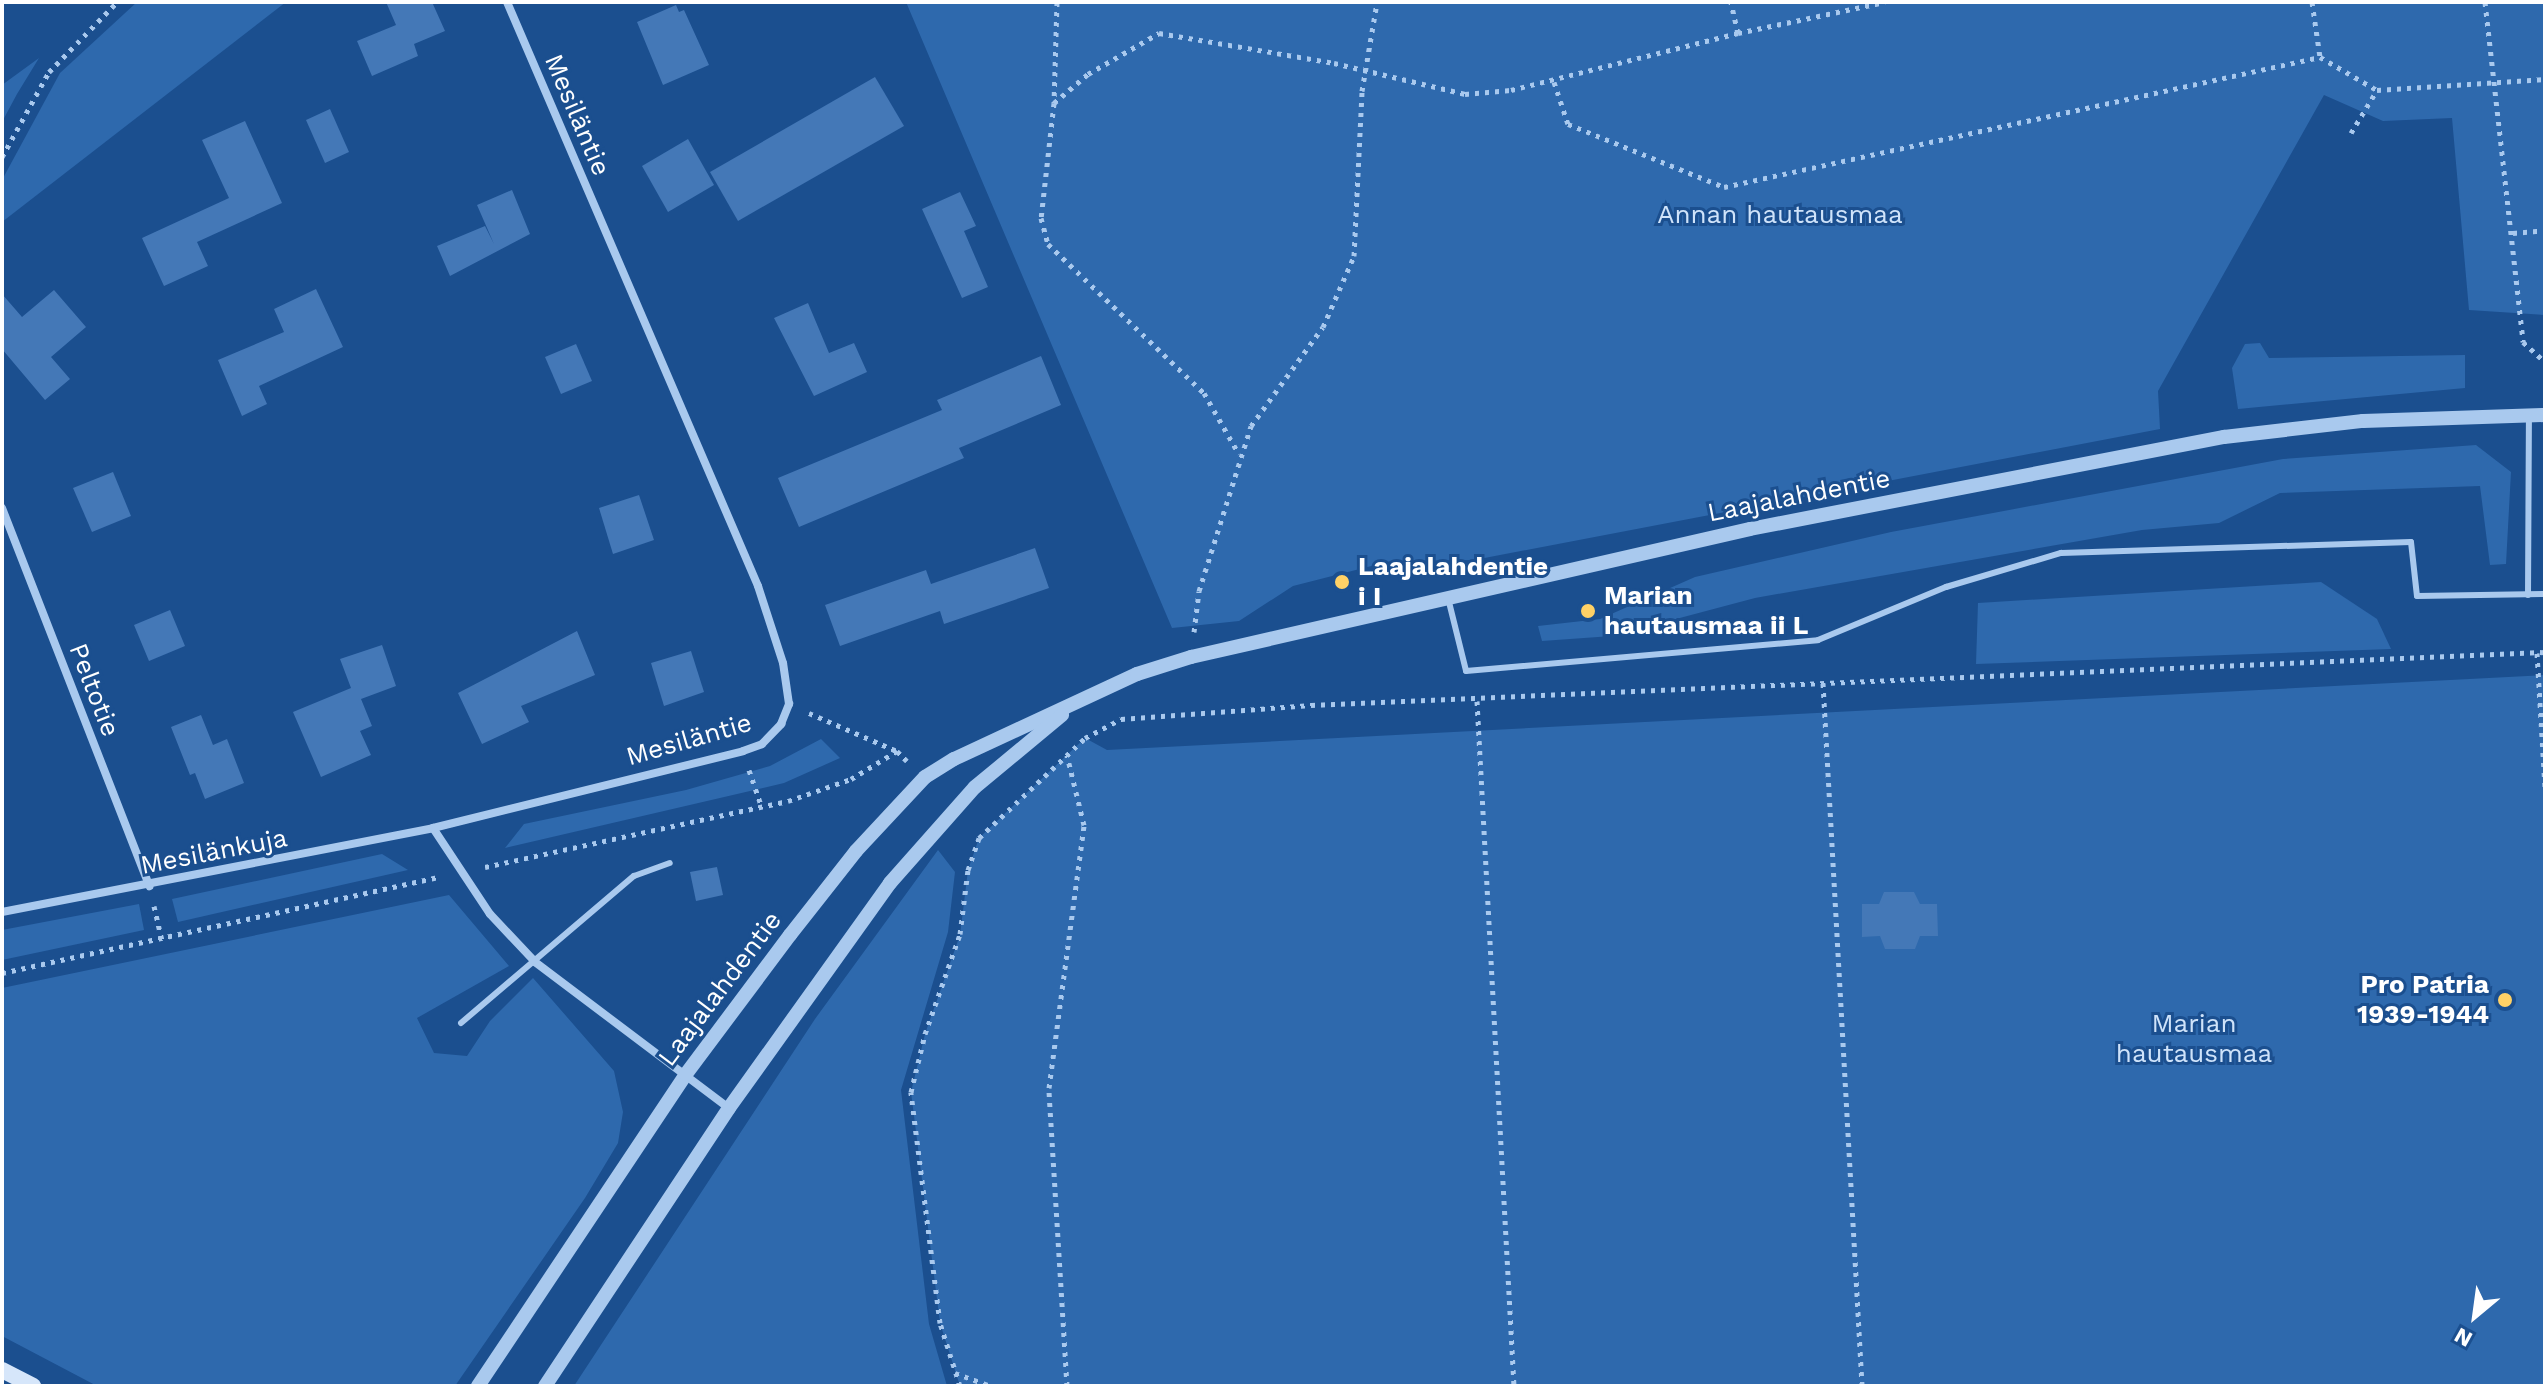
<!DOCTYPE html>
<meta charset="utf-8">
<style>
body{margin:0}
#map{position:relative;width:2547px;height:1388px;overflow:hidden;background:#1b4f8f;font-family:"Work Sans",sans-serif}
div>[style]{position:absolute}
.green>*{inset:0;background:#2e69ad}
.building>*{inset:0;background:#4478b7}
.path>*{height:5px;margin-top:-2.5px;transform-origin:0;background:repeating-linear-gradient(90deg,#a9c9ee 0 4px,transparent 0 10px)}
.service>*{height:6px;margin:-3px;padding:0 3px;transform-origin:3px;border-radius:3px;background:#a9c9ee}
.minor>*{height:8px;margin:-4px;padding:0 4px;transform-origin:4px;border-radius:4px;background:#a9c9ee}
.tertiary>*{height:14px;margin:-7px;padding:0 7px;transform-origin:7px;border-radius:7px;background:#a9c9ee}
.secondary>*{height:16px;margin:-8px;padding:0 8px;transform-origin:8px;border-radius:8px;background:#d6e6fa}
.dots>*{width:22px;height:22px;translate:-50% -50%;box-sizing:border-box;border:4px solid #1b4f8f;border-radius:50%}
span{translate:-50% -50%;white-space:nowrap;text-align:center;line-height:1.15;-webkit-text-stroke:6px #1b4f8f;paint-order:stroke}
.street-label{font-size:26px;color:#fff}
.park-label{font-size:26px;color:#cfe3fa}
.poi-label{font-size:26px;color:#fff;font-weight:700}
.left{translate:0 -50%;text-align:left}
.right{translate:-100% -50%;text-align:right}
.frame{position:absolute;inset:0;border:4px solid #fff;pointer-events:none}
.north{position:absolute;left:2435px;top:1276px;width:80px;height:80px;-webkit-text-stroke:6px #1b4f8f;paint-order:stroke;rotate:209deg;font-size:22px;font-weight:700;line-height:32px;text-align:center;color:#fff}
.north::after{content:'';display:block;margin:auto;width:28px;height:36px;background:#fff;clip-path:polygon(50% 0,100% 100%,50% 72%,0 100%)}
</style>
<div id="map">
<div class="green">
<i style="clip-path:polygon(137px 2px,286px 2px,2px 222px,2px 180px,60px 73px)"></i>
<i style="clip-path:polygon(906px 2px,2545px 2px,2545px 315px,2469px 310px,2452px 118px,2383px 121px,2324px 95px,2158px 391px,2160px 429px,1474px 560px,1391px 561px,1293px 586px,1239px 621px,1172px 628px)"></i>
<i style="clip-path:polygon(39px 58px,17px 94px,2px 122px,2px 85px)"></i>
<i style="clip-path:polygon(2260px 343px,2269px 358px,2465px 355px,2465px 388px,2238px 409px,2232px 368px,2245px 344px)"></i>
<i style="clip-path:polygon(2476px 445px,2511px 472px,2506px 564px,2490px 565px,2480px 486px,2280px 493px,2219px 523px,2142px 530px,1755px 598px,1612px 636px,1542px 641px,1538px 626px,1600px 619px,1695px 577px,1891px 532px,2283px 459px)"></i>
<i style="clip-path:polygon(2321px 582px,2377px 619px,2391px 649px,1976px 664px,1978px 603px)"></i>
<i style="clip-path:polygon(2545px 675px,2545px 1386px,960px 1386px,940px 1323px,911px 1092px,925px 1034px,960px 935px,968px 870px,979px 838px,1085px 738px,1107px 750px)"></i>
<i style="clip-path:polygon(821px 739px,840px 758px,784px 783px,505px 848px,524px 824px,686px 790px,770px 766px)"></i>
<i style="clip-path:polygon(938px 850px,955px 872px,948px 932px,901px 1090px,929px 1324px,947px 1386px,574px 1386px,815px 1019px)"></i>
<i style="clip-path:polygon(382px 854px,408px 870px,178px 922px,172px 899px)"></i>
<i style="clip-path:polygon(449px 895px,509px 966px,417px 1018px,434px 1053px,467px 1056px,490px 1021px,533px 978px,614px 1071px,623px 1112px,618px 1143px,585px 1198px,455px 1386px,97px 1386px,2px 1336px,2px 988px)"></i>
<i style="clip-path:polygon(139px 904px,144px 930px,2px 960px,2px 930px)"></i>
</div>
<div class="building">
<i style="clip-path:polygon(386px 2px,432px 2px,445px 31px,414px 44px,418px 56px,372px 76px,357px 41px,396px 25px)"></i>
<i style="clip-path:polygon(676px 5px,679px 12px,684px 10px,709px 65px,663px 85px,637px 22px)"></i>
<i style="clip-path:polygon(875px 77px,904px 126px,738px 221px,710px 172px)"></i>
<i style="clip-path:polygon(330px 109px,349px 152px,325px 163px,306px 120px)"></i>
<i style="clip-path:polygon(245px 121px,282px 203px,197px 242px,208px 266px,164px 286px,142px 238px,229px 198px,202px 140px)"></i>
<i style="clip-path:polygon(688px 139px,714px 185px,668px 212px,642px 166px)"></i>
<i style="clip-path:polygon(512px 190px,530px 234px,450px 276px,437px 246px,485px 226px,494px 244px,477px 205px)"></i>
<i style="clip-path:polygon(960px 192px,976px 226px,964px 231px,988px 287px,962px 298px,922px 209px)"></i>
<i style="clip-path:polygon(316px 289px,343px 347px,259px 386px,267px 404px,242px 416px,218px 360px,284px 332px,274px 309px)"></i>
<i style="clip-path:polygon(54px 290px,86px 327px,51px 357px,70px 379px,45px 400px,2px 349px,2px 294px,22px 317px)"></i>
<i style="clip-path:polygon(808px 303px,829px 353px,854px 343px,867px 372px,814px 396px,774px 318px)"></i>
<i style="clip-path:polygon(576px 344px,592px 381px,561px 394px,545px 357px)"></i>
<i style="clip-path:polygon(1041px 356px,1061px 405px,959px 448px,964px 458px,799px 527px,778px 478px,942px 410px,937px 400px)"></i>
<i style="clip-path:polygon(113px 472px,131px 516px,92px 532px,73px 488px)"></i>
<i style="clip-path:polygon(639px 495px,654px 540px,613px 554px,599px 508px)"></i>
<i style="clip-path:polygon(1035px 548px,1049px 588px,944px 624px,940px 611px,840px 646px,825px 605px,926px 570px,931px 584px)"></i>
<i style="clip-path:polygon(170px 610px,185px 646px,149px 661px,134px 625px)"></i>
<i style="clip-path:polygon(577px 631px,595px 675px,521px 706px,529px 722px,482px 744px,458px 693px)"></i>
<i style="clip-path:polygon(382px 645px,396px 686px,361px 699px,372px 726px,360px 731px,371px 755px,321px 777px,293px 712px,351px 688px,340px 659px)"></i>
<i style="clip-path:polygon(691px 651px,704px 692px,664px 706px,651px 663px)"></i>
<i style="clip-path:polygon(201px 715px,213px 745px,227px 739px,244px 783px,205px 799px,195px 773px,190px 775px,171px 727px)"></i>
<i style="clip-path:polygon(717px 867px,723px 895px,696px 901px,690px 872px)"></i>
<i style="clip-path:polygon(1884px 892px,1914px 892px,1920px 904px,1937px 904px,1938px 936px,1920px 936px,1915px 949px,1885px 949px,1880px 936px,1862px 937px,1862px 904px,1879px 904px)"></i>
</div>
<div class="path">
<i style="left:1057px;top:2px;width:101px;rotate:91.7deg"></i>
<i style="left:1054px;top:103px;width:116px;rotate:96.4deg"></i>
<i style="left:1041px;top:218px;width:27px;rotate:75deg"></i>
<i style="left:1048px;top:244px;width:216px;rotate:43.7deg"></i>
<i style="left:1204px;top:393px;width:70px;rotate:60.2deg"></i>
<i style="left:2312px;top:2px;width:56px;rotate:81.7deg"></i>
<i style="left:2485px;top:2px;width:342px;rotate:83.6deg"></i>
<i style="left:2523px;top:342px;width:30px;rotate:42deg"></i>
<i style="left:1738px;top:33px;width:150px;rotate:-11.9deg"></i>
<i style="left:1554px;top:82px;width:44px;rotate:71.6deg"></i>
<i style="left:1568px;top:124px;width:168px;rotate:22deg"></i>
<i style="left:1724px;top:187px;width:610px;rotate:-12.3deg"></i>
<i style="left:2320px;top:57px;width:66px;rotate:30.1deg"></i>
<i style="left:2377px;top:90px;width:168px;rotate:-3.7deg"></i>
<i style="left:1054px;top:103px;width:45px;rotate:-40.5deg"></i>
<i style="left:1088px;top:74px;width:82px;rotate:-30deg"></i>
<i style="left:1159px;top:33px;width:178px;rotate:9.7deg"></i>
<i style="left:1334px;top:63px;width:135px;rotate:13.3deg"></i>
<i style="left:1465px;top:94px;width:46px;rotate:-5deg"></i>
<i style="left:1511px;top:90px;width:234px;rotate:-14.1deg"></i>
<i style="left:1738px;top:33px;width:32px;rotate:-103deg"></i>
<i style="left:2351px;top:133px;width:50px;rotate:-58.8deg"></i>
<i style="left:2px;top:157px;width:97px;rotate:-61.1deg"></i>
<i style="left:49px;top:72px;width:98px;rotate:-45.8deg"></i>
<i style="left:2513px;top:233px;width:32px;rotate:-5deg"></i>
<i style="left:1194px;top:632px;width:41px;rotate:-83deg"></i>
<i style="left:1199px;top:591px;width:173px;rotate:-72.5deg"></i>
<i style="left:1251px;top:426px;width:122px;rotate:-54deg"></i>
<i style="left:1323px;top:327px;width:77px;rotate:-66.4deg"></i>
<i style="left:1354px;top:256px;width:165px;rotate:-87.2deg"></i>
<i style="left:1362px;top:91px;width:90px;rotate:-80.4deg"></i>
<i style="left:2537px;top:653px;width:134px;rotate:86.6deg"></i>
<i style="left:1823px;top:683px;width:704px;rotate:86.82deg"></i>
<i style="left:1477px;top:701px;width:686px;rotate:86.91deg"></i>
<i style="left:809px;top:713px;width:96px;rotate:23.4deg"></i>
<i style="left:897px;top:751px;width:14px;rotate:45deg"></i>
<i style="left:749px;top:770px;width:39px;rotate:71deg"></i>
<i style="left:485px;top:867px;width:310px;rotate:-12.3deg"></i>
<i style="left:788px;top:801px;width:67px;rotate:-19.2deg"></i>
<i style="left:851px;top:779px;width:54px;rotate:-31.3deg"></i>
<i style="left:154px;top:906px;width:35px;rotate:77deg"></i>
<i style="left:2px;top:973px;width:448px;rotate:-12.4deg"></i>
<i style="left:955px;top:1373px;width:37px;rotate:20deg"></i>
<i style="left:960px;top:1386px;width:66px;rotate:-107.6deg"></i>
<i style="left:940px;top:1323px;width:233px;rotate:-97.2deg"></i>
<i style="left:911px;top:1092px;width:60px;rotate:-76.4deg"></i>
<i style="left:925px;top:1034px;width:106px;rotate:-70.7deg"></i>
<i style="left:960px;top:934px;width:64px;rotate:-82.9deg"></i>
<i style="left:968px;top:870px;width:34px;rotate:-71deg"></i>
<i style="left:979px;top:838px;width:146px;rotate:-43.3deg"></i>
<i style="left:1085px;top:738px;width:41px;rotate:-27.8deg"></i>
<i style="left:1121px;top:719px;width:191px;rotate:-4.2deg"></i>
<i style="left:1311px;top:705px;width:1235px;rotate:-2.46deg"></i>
<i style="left:1067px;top:1386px;width:299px;rotate:-93.5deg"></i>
<i style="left:1049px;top:1088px;width:265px;rotate:-82.4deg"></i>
<i style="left:1084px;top:825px;width:72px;rotate:-103.7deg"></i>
</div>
<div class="service">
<i style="left:2528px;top:595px;width:178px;rotate:-89.7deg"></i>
<i style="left:1448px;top:598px;width:75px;rotate:76.1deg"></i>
<i style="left:1466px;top:671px;width:353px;rotate:-5deg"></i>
<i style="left:1818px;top:640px;width:139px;rotate:-22.5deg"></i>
<i style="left:1946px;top:587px;width:120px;rotate:-16.5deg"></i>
<i style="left:2061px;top:553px;width:350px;rotate:-1.8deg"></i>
<i style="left:2411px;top:542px;width:54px;rotate:83.7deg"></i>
<i style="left:2417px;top:596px;width:128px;rotate:-0.9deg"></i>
<i style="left:461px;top:1023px;width:227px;rotate:-40.4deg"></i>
<i style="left:634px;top:876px;width:38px;rotate:-20deg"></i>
</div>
<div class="minor">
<i style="left:2px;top:508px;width:406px;rotate:68.7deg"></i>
<i style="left:433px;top:828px;width:103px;rotate:56.5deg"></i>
<i style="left:490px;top:914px;width:66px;rotate:46.8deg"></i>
<i style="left:535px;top:962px;width:243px;rotate:37deg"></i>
<i style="left:2px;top:912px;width:439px;rotate:-11deg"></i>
<i style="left:433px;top:828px;width:319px;rotate:-13.9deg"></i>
<i style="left:743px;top:751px;width:20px;rotate:-20deg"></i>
<i style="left:762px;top:744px;width:28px;rotate:-46deg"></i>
<i style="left:781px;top:724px;width:22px;rotate:-68deg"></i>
<i style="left:789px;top:704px;width:41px;rotate:-98.3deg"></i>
<i style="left:783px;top:663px;width:81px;rotate:-108deg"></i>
<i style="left:758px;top:586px;width:636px;rotate:-113.26deg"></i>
</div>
<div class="tertiary">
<i style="left:478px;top:1386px;width:375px;rotate:-56.3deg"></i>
<i style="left:686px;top:1074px;width:174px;rotate:-53.2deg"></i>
<i style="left:790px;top:935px;width:107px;rotate:-51.8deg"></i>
<i style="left:856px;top:851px;width:101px;rotate:-47deg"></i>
<i style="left:925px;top:777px;width:34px;rotate:-32deg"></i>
<i style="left:954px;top:759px;width:202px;rotate:-24.9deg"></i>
<i style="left:1137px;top:674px;width:57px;rotate:-17.5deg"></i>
<i style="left:1191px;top:657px;width:573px;rotate:-12.9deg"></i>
<i style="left:1750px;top:529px;width:483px;rotate:-11deg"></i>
<i style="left:2224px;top:437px;width:140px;rotate:-6.6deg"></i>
<i style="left:2363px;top:421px;width:182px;rotate:-1.9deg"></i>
<i style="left:545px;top:1386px;width:333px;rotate:-56.5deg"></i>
<i style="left:729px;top:1108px;width:277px;rotate:-54.4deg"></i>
<i style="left:890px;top:883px;width:128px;rotate:-48.5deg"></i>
<i style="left:975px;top:787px;width:113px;rotate:-39.6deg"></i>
</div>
<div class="secondary">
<i style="left:2px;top:1370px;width:35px;rotate:27deg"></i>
</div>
<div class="dots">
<i style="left:1342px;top:582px;background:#ffd166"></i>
<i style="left:1588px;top:611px;background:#ffd166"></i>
<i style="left:2505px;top:1000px;background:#ffd166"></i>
</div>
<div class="street-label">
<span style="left:577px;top:115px;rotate:67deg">Mesiläntie</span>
<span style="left:1799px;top:496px;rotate:-11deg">Laajalahdentie</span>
<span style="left:94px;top:690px;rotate:69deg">Peltotie</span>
<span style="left:689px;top:740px;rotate:-16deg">Mesiläntie</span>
<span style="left:214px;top:852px;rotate:-11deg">Mesilänkuja</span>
<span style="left:720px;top:989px;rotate:-53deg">Laajalahdentie</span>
</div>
<div class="park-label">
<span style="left:1780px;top:215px">Annan hautausmaa</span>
<span style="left:2194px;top:1039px">Marian<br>hautausmaa</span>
</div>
<div class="poi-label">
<span class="left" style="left:1358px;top:582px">Laajalahdentie<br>i I</span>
<span class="left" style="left:1604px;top:611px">Marian<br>hautausmaa ii L</span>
<span class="right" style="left:2489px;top:1000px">Pro Patria<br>1939-1944</span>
</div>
<div class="frame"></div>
<div class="north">N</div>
</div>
